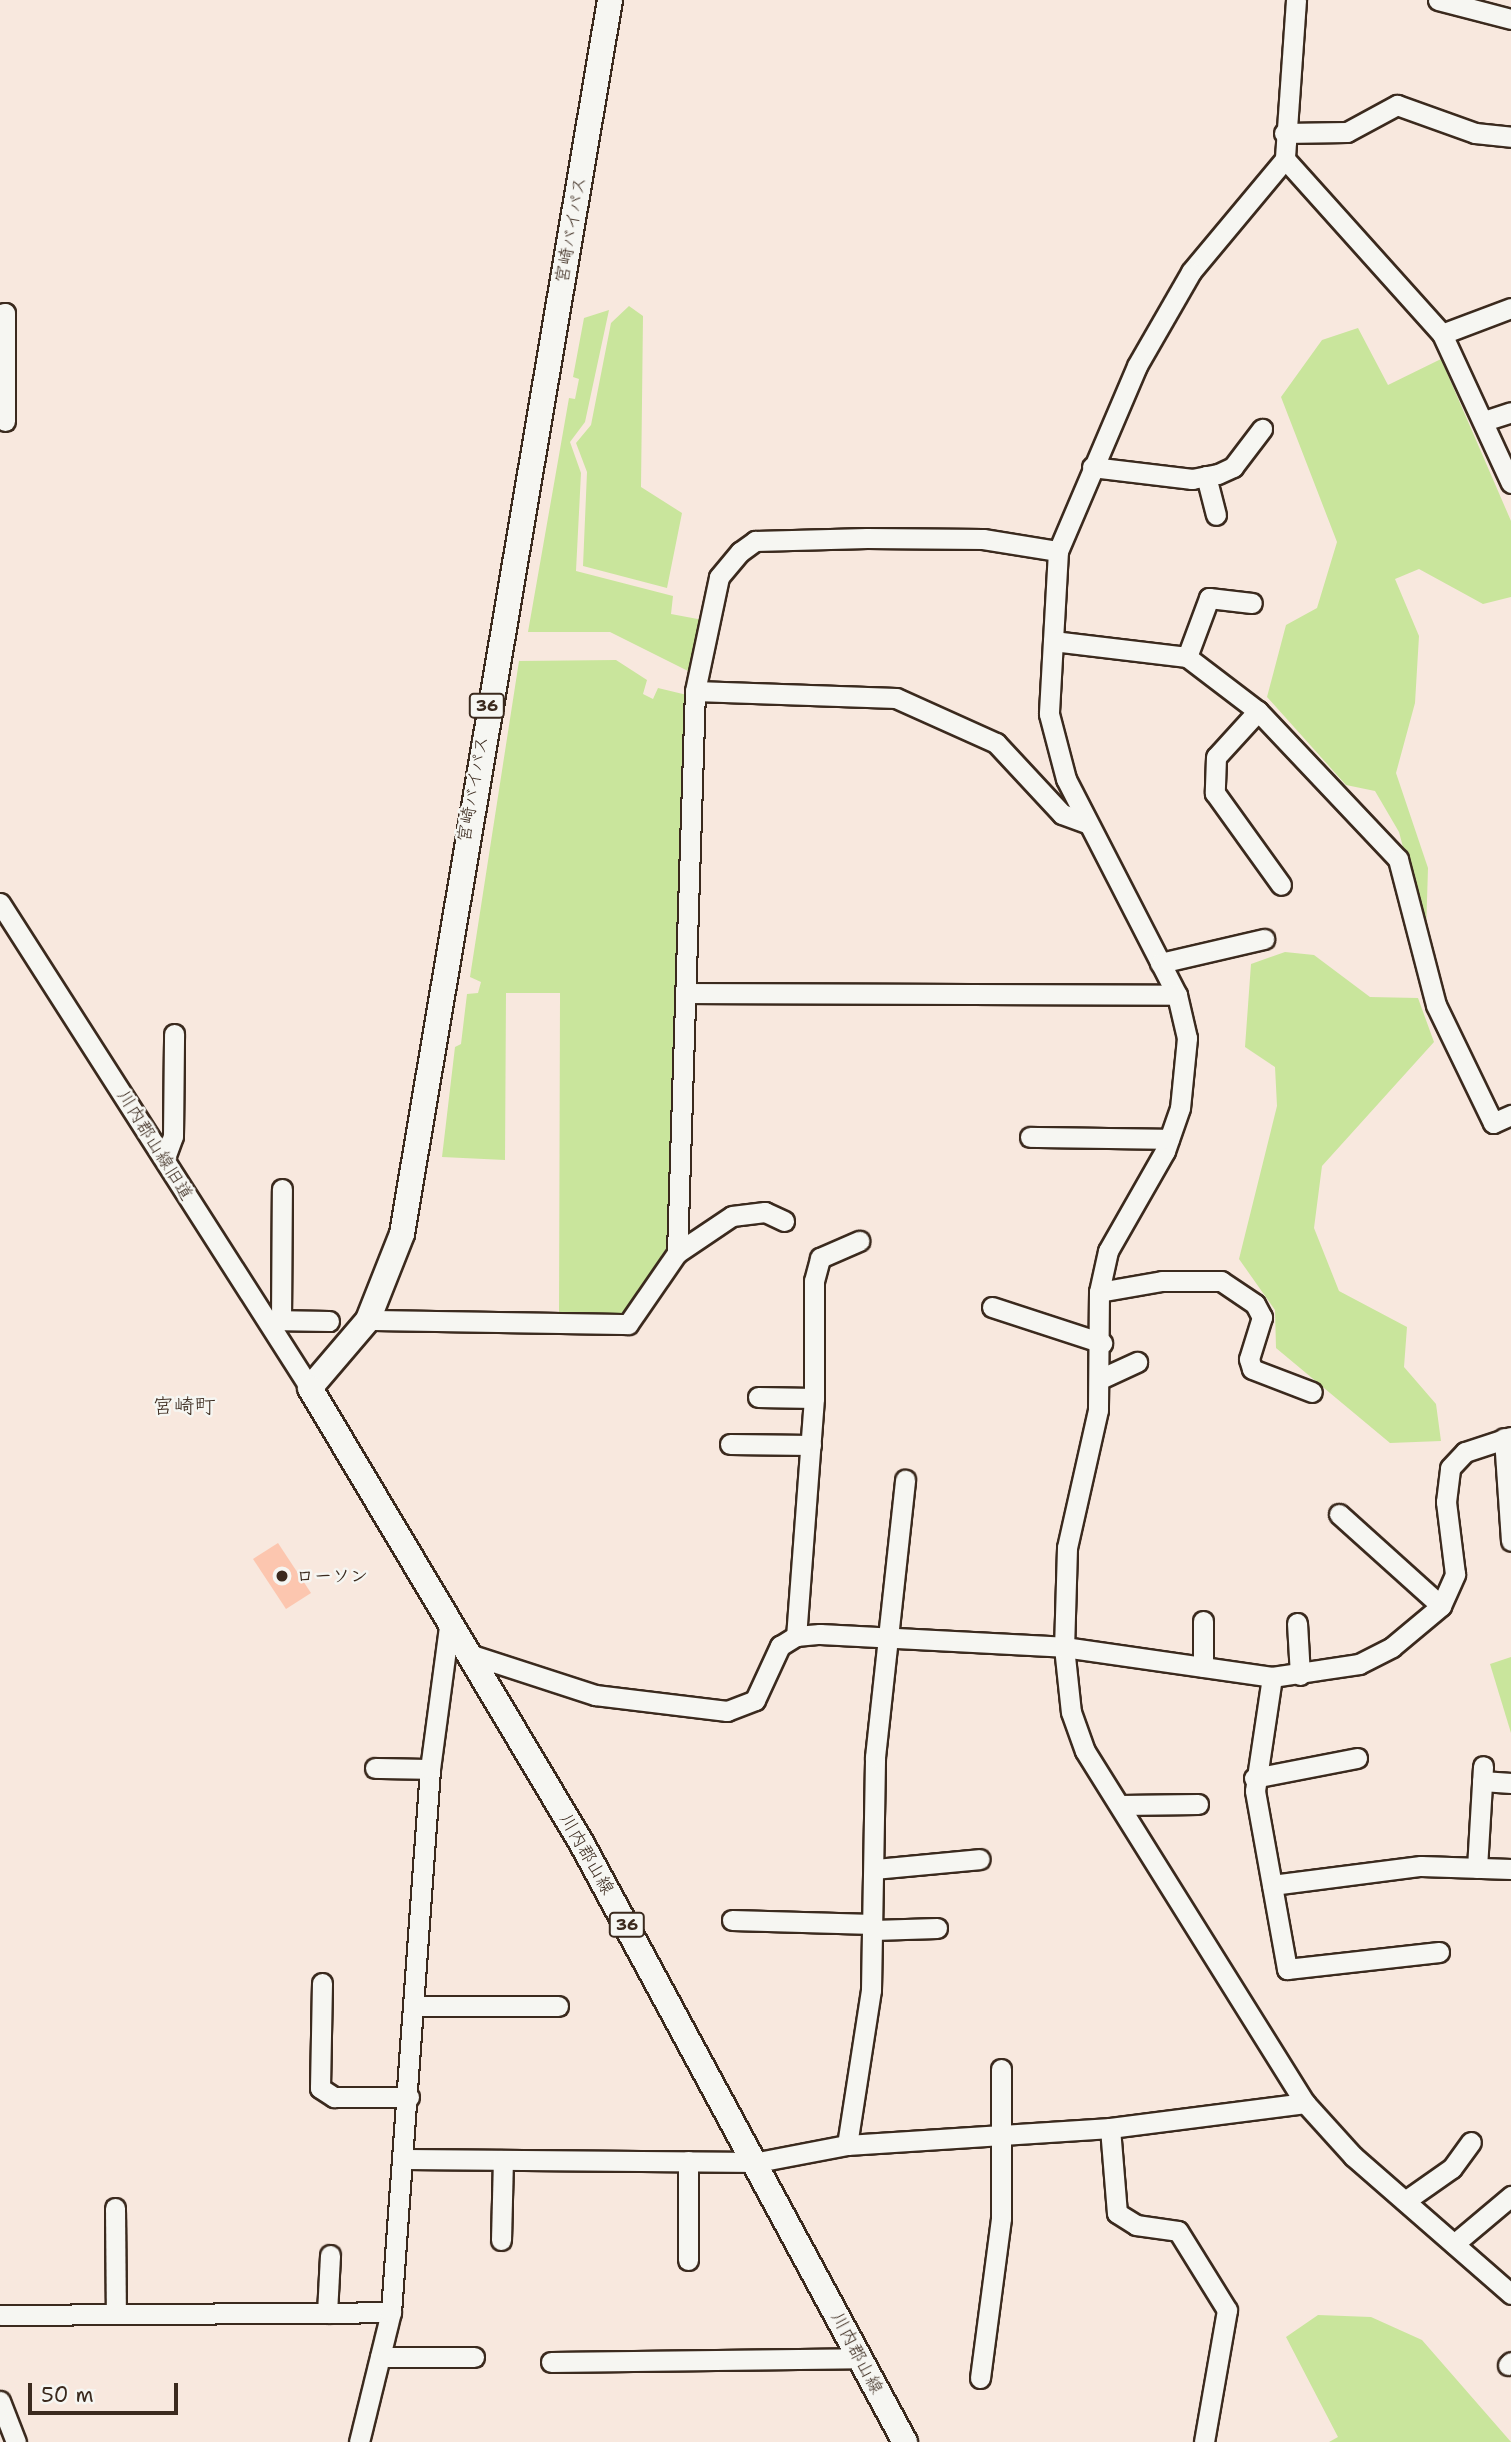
<!DOCTYPE html>
<meta charset="utf-8">
<style>
body{margin:0}
#map{position:relative;width:1511px;height:2442px;overflow:hidden;background:#f8e8de;font-family:"Shantell Sans","Klee One",sans-serif}
div>[style]{position:absolute}
.green>*{inset:0;background:#c9e59c}
.building>*{inset:0;background:#fcc6af}
.roads{filter:drop-shadow(2px 0 #3b2a1e) drop-shadow(-2px 0 #3b2a1e) drop-shadow(0 2px #3b2a1e) drop-shadow(0 -2px #3b2a1e)}
.minor>*{height:19px;margin:-9.5px;padding:0 9.5px;transform-origin:9.5px;border-radius:9.5px;background:#f6f6f2}
.major>*{height:24px;margin:-12px;padding:0 12px;transform-origin:12px;border-radius:12px;background:#f6f6f2}
.dots>*{width:19px;height:19px;translate:-50% -50%;box-sizing:border-box;border:4px solid #f6f6f2;border-radius:50%}
span{translate:-50% -50%;white-space:nowrap;text-align:center;line-height:1.15;-webkit-text-stroke:5px #f6f6f2;paint-order:stroke}
.shield-label span{padding:2px 5px;background:#f6f6f2;border:2px solid;border-radius:5px;-webkit-text-stroke-width:0}
.shield-label{font-size:16px;color:#3b2a1e;font-weight:700}
.street-label{font-size:18px;color:#3b2a1e}
.poi-label{font-size:18px;color:#3b2a1e;font-weight:700}
.left{translate:0 -50%;text-align:left}
.quarter-label{font-size:21px;color:#3b2a1e}
.scale{position:absolute;left:28px;top:2383px;width:150px;height:32px;box-sizing:border-box;border:4px solid #3b2a1e;border-top:0;padding-left:9px;font-size:21px;line-height:24px;white-space:nowrap;color:#3b2a1e;-webkit-text-stroke:5px #f6f6f2;paint-order:stroke}
</style>
<div id="map">
<div class="green">
<i style="clip-path:polygon(629px 306px,643px 316px,641px 487px,682px 513px,667px 588px,583px 566px,587px 472px,576px 443px,591px 425px,611px 323px)"></i>
<i style="clip-path:polygon(609px 310px,585px 422px,570px 442px,581px 473px,576px 571px,673px 596px,671px 614px,703px 620px,690px 672px,610px 632px,528px 632px,569px 398px,575px 399px,579px 379px,573px 377px,584px 318px)"></i>
<i style="clip-path:polygon(1358px 328px,1388px 385px,1441px 359px,1511px 521px,1511px 597px,1483px 604px,1419px 569px,1395px 579px,1419px 636px,1415px 703px,1396px 773px,1428px 868px,1426px 933px,1399px 832px,1375px 791px,1346px 785px,1267px 697px,1286px 625px,1317px 608px,1337px 542px,1281px 397px,1322px 340px)"></i>
<i style="clip-path:polygon(616px 660px,647px 680px,643px 694px,653px 699px,658px 688px,687px 695px,673px 1237px,625px 1316px,559px 1318px,560px 993px,506px 993px,505px 1160px,442px 1157px,455px 1047px,461px 1044px,467px 994px,478px 993px,481px 982px,470px 977px,519px 661px)"></i>
<i style="clip-path:polygon(1285px 952px,1314px 955px,1370px 997px,1418px 998px,1434px 1042px,1322px 1166px,1314px 1228px,1339px 1291px,1407px 1327px,1404px 1367px,1436px 1404px,1441px 1441px,1390px 1443px,1276px 1348px,1275px 1310px,1239px 1259px,1277px 1106px,1275px 1067px,1245px 1047px,1251px 964px)"></i>
<i style="clip-path:polygon(1511px 1657px,1511px 1733px,1490px 1664px)"></i>
<i style="clip-path:polygon(1318px 2315px,1371px 2317px,1422px 2340px,1511px 2442px,1329px 2442px,1338px 2437px,1286px 2337px)"></i>
</div>
<div class="building">
<i style="clip-path:polygon(278px 1543px,311px 1593px,286px 1609px,253px 1559px)"></i>
</div>
<div class="roads">
<div class="minor">
<i style="left:1296px;top:0;width:159px;rotate:94deg"></i>
<i style="left:1285px;top:159px;width:235px;rotate:48.1deg"></i>
<i style="left:1442px;top:334px;width:164px;rotate:65.2deg"></i>
<i style="left:1438px;top:0;width:75px;rotate:14.6deg"></i>
<i style="left:1284px;top:133px;width:63px;rotate:-0.9deg"></i>
<i style="left:1347px;top:132px;width:57px;rotate:-28.4deg"></i>
<i style="left:1397px;top:105px;width:83px;rotate:19.7deg"></i>
<i style="left:1475px;top:133px;width:36px;rotate:6deg"></i>
<i style="left:1285px;top:159px;width:147px;rotate:129.8deg"></i>
<i style="left:1191px;top:272px;width:108px;rotate:119.9deg"></i>
<i style="left:1137px;top:366px;width:201px;rotate:113.1deg"></i>
<i style="left:1058px;top:551px;width:163px;rotate:93.2deg"></i>
<i style="left:1049px;top:714px;width:67px;rotate:75.3deg"></i>
<i style="left:1066px;top:779px;width:243px;rotate:62.8deg"></i>
<i style="left:1177px;top:995px;width:44px;rotate:76.9deg"></i>
<i style="left:1187px;top:1038px;width:70px;rotate:95.7deg"></i>
<i style="left:1180px;top:1108px;width:46px;rotate:109.2deg"></i>
<i style="left:1165px;top:1151px;width:115px;rotate:119.7deg"></i>
<i style="left:1108px;top:1251px;width:42px;rotate:102.4deg"></i>
<i style="left:1099px;top:1292px;width:118px;rotate:90.5deg"></i>
<i style="left:1098px;top:1410px;width:141px;rotate:102.7deg"></i>
<i style="left:1067px;top:1548px;width:99px;rotate:91.7deg"></i>
<i style="left:1064px;top:1647px;width:65px;rotate:83.9deg"></i>
<i style="left:1071px;top:1712px;width:41px;rotate:70.3deg"></i>
<i style="left:1085px;top:1751px;width:415px;rotate:58deg"></i>
<i style="left:1305px;top:2103px;width:72px;rotate:47.8deg"></i>
<i style="left:1353px;top:2156px;width:210px;rotate:41.1deg"></i>
<i style="left:0;top:314px;width:5px;rotate:-11deg"></i>
<i style="left:5px;top:313px;width:108px;rotate:90deg"></i>
<i style="left:1442px;top:334px;width:74px;rotate:-20.6deg"></i>
<i style="left:1484px;top:421px;width:28px;rotate:-18deg"></i>
<i style="left:1092px;top:467px;width:101px;rotate:6.8deg"></i>
<i style="left:1192px;top:479px;width:26px;rotate:-11deg"></i>
<i style="left:1218px;top:474px;width:17px;rotate:-25deg"></i>
<i style="left:1233px;top:467px;width:48px;rotate:-52.7deg"></i>
<i style="left:1206px;top:476px;width:40px;rotate:75.6deg"></i>
<i style="left:1053px;top:641px;width:135px;rotate:6.8deg"></i>
<i style="left:1187px;top:657px;width:89px;rotate:37.3deg"></i>
<i style="left:1258px;top:711px;width:204px;rotate:46.6deg"></i>
<i style="left:1398px;top:859px;width:151px;rotate:75.4deg"></i>
<i style="left:1436px;top:1005px;width:131px;rotate:64.2deg"></i>
<i style="left:1493px;top:1123px;width:20px;rotate:-24deg"></i>
<i style="left:1187px;top:657px;width:63px;rotate:-69.6deg"></i>
<i style="left:1209px;top:598px;width:43px;rotate:6.6deg"></i>
<i style="left:695px;top:691px;width:201px;rotate:2deg"></i>
<i style="left:896px;top:698px;width:110px;rotate:24.2deg"></i>
<i style="left:996px;top:743px;width:97px;rotate:47.1deg"></i>
<i style="left:1062px;top:814px;width:27px;rotate:20deg"></i>
<i style="left:1258px;top:711px;width:62px;rotate:132.4deg"></i>
<i style="left:1216px;top:757px;width:36px;rotate:92deg"></i>
<i style="left:1215px;top:793px;width:113px;rotate:54.3deg"></i>
<i style="left:0;top:903px;width:576px;rotate:57.41deg"></i>
<i style="left:1160px;top:963px;width:107px;rotate:-13deg"></i>
<i style="left:690px;top:993px;width:487px;rotate:0.2deg"></i>
<i style="left:1030px;top:1137px;width:139px;rotate:0.8deg"></i>
<i style="left:165px;top:1158px;width:23px;rotate:-70deg"></i>
<i style="left:173px;top:1136px;width:102px;rotate:-89.4deg"></i>
<i style="left:677px;top:1253px;width:66px;rotate:-33.9deg"></i>
<i style="left:732px;top:1216px;width:33px;rotate:-7deg"></i>
<i style="left:765px;top:1212px;width:21px;rotate:25deg"></i>
<i style="left:1099px;top:1292px;width:64px;rotate:-9.9deg"></i>
<i style="left:1162px;top:1281px;width:59px"></i>
<i style="left:1221px;top:1281px;width:41px;rotate:34.1deg"></i>
<i style="left:1255px;top:1304px;width:15px;rotate:62deg"></i>
<i style="left:1262px;top:1317px;width:44px;rotate:107.2deg"></i>
<i style="left:1249px;top:1359px;width:10px;rotate:73deg"></i>
<i style="left:1252px;top:1369px;width:64px;rotate:21deg"></i>
<i style="left:992px;top:1307px;width:116px;rotate:18.1deg"></i>
<i style="left:269px;top:1320px;width:60px;rotate:1deg"></i>
<i style="left:281px;top:1320px;width:131px;rotate:-89.6deg"></i>
<i style="left:368px;top:1320px;width:260px;rotate:0.9deg"></i>
<i style="left:628px;top:1324px;width:86px;rotate:-55.4deg"></i>
<i style="left:677px;top:1253px;width:562px;rotate:-88.17deg"></i>
<i style="left:695px;top:691px;width:116px;rotate:-78.1deg"></i>
<i style="left:719px;top:577px;width:33px;rotate:-50deg"></i>
<i style="left:740px;top:552px;width:19px;rotate:-36deg"></i>
<i style="left:755px;top:541px;width:112px;rotate:-1.5deg"></i>
<i style="left:867px;top:538px;width:116px;rotate:0.5deg"></i>
<i style="left:983px;top:539px;width:76px;rotate:9.1deg"></i>
<i style="left:1100px;top:1379px;width:41px;rotate:-24.7deg"></i>
<i style="left:758px;top:1397px;width:56px;rotate:1deg"></i>
<i style="left:814px;top:1398px;width:239px;rotate:94.3deg"></i>
<i style="left:814px;top:1398px;width:117px;rotate:-90deg"></i>
<i style="left:814px;top:1281px;width:24px;rotate:-75deg"></i>
<i style="left:820px;top:1258px;width:43px;rotate:-23.6deg"></i>
<i style="left:1504px;top:1438px;width:103px;rotate:86.1deg"></i>
<i style="left:730px;top:1444px;width:81px;rotate:0.7deg"></i>
<i style="left:1339px;top:1514px;width:137px;rotate:42deg"></i>
<i style="left:1203px;top:1621px;width:46px;rotate:90deg"></i>
<i style="left:1297px;top:1623px;width:52px;rotate:86.7deg"></i>
<i style="left:469px;top:1654px;width:133px;rotate:18deg"></i>
<i style="left:595px;top:1695px;width:133px;rotate:6.9deg"></i>
<i style="left:727px;top:1711px;width:30px;rotate:-21deg"></i>
<i style="left:755px;top:1700px;width:60px;rotate:-65.2deg"></i>
<i style="left:780px;top:1646px;width:19px;rotate:-32deg"></i>
<i style="left:796px;top:1636px;width:24px;rotate:-5deg"></i>
<i style="left:820px;top:1634px;width:244px;rotate:3deg"></i>
<i style="left:1064px;top:1647px;width:210px;rotate:8.2deg"></i>
<i style="left:1272px;top:1677px;width:88px;rotate:-8.5deg"></i>
<i style="left:1359px;top:1664px;width:37px;rotate:-27deg"></i>
<i style="left:1392px;top:1647px;width:64px;rotate:-39.9deg"></i>
<i style="left:1441px;top:1606px;width:35px;rotate:-66deg"></i>
<i style="left:1455px;top:1574px;width:73px;rotate:-97.1deg"></i>
<i style="left:1446px;top:1502px;width:34px;rotate:-83deg"></i>
<i style="left:1450px;top:1468px;width:22px;rotate:-47deg"></i>
<i style="left:1465px;top:1452px;width:48px;rotate:-18.1deg"></i>
<i style="left:1272px;top:1677px;width:115px;rotate:98.5deg"></i>
<i style="left:1255px;top:1791px;width:181px;rotate:79.8deg"></i>
<i style="left:1287px;top:1969px;width:153px;rotate:-6.4deg"></i>
<i style="left:375px;top:1768px;width:55px;rotate:1deg"></i>
<i style="left:1254px;top:1778px;width:105px;rotate:-11deg"></i>
<i style="left:1482px;top:1781px;width:29px;rotate:4deg"></i>
<i style="left:1121px;top:1805px;width:77px;rotate:-0.7deg"></i>
<i style="left:1477px;top:1868px;width:102px;rotate:-86.6deg"></i>
<i style="left:875px;top:1869px;width:105px;rotate:-5.4deg"></i>
<i style="left:1272px;top:1885px;width:150px;rotate:-7.3deg"></i>
<i style="left:1421px;top:1866px;width:90px;rotate:1.9deg"></i>
<i style="left:732px;top:1920px;width:141px;rotate:1.6deg"></i>
<i style="left:873px;top:1930px;width:64px;rotate:-1.8deg"></i>
<i style="left:322px;top:1983px;width:105px;rotate:91.1deg"></i>
<i style="left:320px;top:2088px;width:17px;rotate:33deg"></i>
<i style="left:334px;top:2097px;width:75px"></i>
<i style="left:413px;top:2006px;width:145px"></i>
<i style="left:1110px;top:2128px;width:85px;rotate:85.3deg"></i>
<i style="left:1117px;top:2213px;width:22px;rotate:32deg"></i>
<i style="left:1136px;top:2225px;width:42px;rotate:8.1deg"></i>
<i style="left:1178px;top:2231px;width:93px;rotate:58.2deg"></i>
<i style="left:1227px;top:2310px;width:134px;rotate:99.9deg"></i>
<i style="left:847px;top:2145px;width:157px;rotate:-81.2deg"></i>
<i style="left:871px;top:1990px;width:233px;rotate:-89deg"></i>
<i style="left:875px;top:1757px;width:279px;rotate:-83.8deg"></i>
<i style="left:406px;top:2159px;width:352px;rotate:0.5deg"></i>
<i style="left:758px;top:2162px;width:91px;rotate:-10.8deg"></i>
<i style="left:847px;top:2145px;width:264px;rotate:-3.7deg"></i>
<i style="left:1110px;top:2128px;width:197px;rotate:-7.3deg"></i>
<i style="left:688px;top:2161px;width:99px;rotate:90deg"></i>
<i style="left:1405px;top:2201px;width:57px;rotate:-35.1deg"></i>
<i style="left:1452px;top:2168px;width:32px;rotate:-54deg"></i>
<i style="left:115px;top:2208px;width:106px;rotate:89.5deg"></i>
<i style="left:501px;top:2240px;width:80px;rotate:-88.6deg"></i>
<i style="left:1454px;top:2244px;width:75px;rotate:-40.1deg"></i>
<i style="left:327px;top:2313px;width:58px;rotate:-87deg"></i>
<i style="left:0;top:2315px;width:391px;rotate:-0.4deg"></i>
<i style="left:380px;top:2357px;width:94px"></i>
<i style="left:551px;top:2362px;width:309px;rotate:-0.7deg"></i>
<i style="left:1508px;top:2365px;width:4px;rotate:-45deg"></i>
<i style="left:980px;top:2378px;width:161px;rotate:-82.5deg"></i>
<i style="left:1001px;top:2218px;width:149px;rotate:-90deg"></i>
<i style="left:0;top:2401px;width:44px;rotate:68.7deg"></i>
<i style="left:359px;top:2442px;width:134px;rotate:-76.2deg"></i>
<i style="left:391px;top:2312px;width:544px;rotate:-85.89deg"></i>
<i style="left:430px;top:1769px;width:150px;rotate:-82.4deg"></i>
</div>
<div class="major">
<i style="left:610px;top:0;width:1251px;rotate:99.57deg"></i>
<i style="left:402px;top:1234px;width:92px;rotate:111.6deg"></i>
<i style="left:368px;top:1320px;width:89px;rotate:130.5deg"></i>
<i style="left:310px;top:1388px;width:531px;rotate:59.18deg"></i>
<i style="left:582px;top:1844px;width:680px;rotate:61.63deg"></i>
</div>
</div>
<div class="dots">
<i style="left:282px;top:1576px;background:#3b2a1e"></i>
</div>
<div class="shield-label">
<span style="left:487px;top:706px">36</span>
<span style="left:627px;top:1925px">36</span>
</div>
<div class="street-label">
<span style="left:571px;top:230px;rotate:-80deg">宮崎バイパス</span>
<span style="left:473px;top:789px;rotate:-80deg">宮崎バイパス</span>
<span style="left:155px;top:1145px;rotate:58deg">川内郡山線旧道</span>
<span style="left:587px;top:1854px;rotate:60deg">川内郡山線</span>
<span style="left:857px;top:2353px;rotate:62deg">川内郡山線</span>
</div>
<div class="poi-label">
<span class="left" style="left:296px;top:1576px">ローソン</span>
</div>
<div class="quarter-label">
<span style="left:184px;top:1406px">宮崎町</span>
</div>
<div class="scale">50 m</div>
</div>
